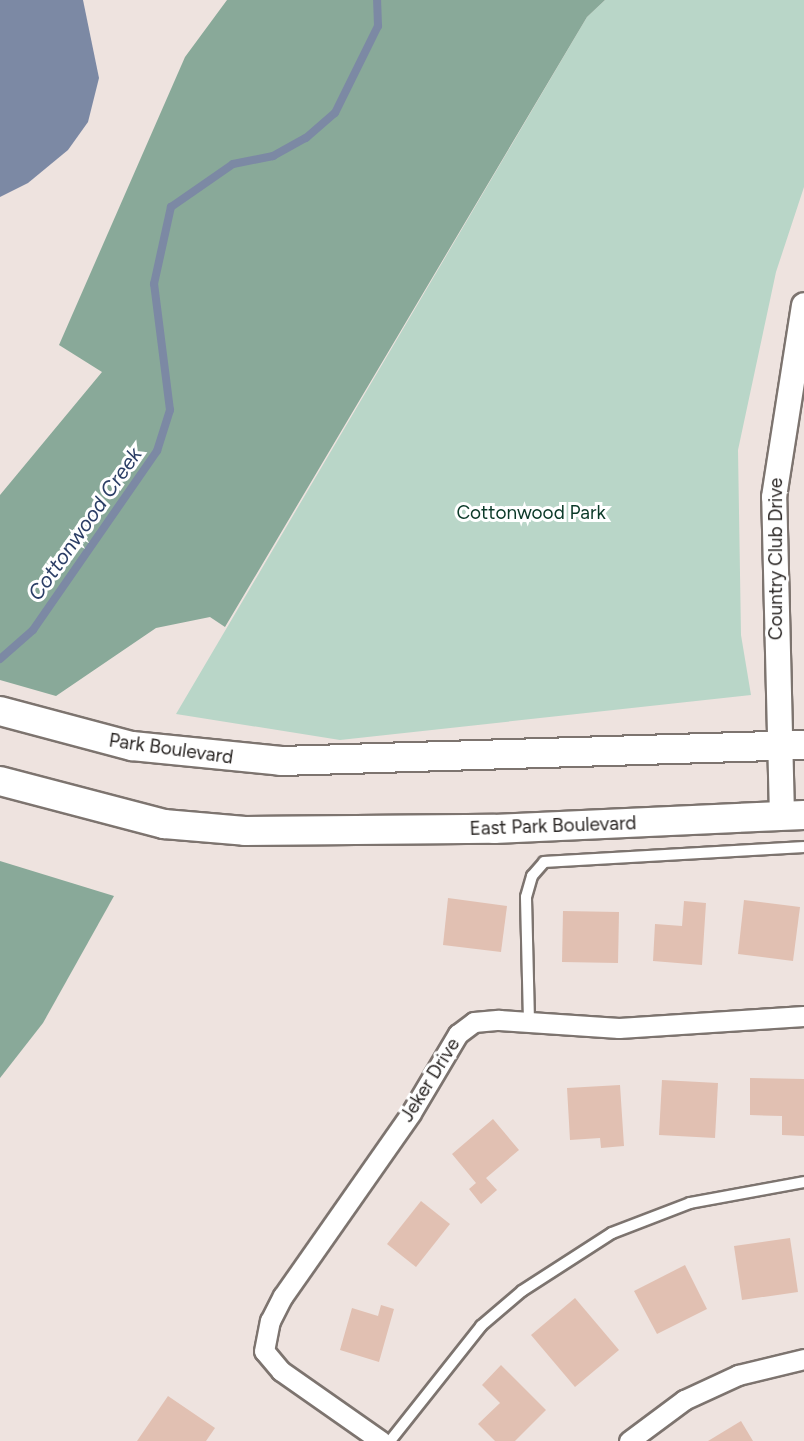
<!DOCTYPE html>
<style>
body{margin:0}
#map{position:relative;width:804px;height:1441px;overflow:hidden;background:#eee3df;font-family:Figtree,sans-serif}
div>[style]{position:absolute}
.green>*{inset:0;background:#b9d6c8}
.forest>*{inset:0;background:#89a999}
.water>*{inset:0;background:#7c89a4}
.stream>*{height:8px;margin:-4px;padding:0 4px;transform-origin:4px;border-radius:4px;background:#7c89a4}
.building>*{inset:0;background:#e1c0b2}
.roads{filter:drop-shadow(2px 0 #7d746f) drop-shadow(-2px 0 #7d746f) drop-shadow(0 2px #7d746f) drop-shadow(0 -2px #7d746f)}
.service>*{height:10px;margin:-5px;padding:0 5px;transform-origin:5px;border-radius:5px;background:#fff}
.minor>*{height:19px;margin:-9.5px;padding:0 9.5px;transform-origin:9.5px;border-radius:9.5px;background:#fff}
.tertiary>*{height:24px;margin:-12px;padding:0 12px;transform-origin:12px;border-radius:12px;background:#fff}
.secondary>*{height:28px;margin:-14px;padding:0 14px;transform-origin:14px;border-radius:14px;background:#fff}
span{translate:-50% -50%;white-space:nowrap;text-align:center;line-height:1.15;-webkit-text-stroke:6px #fff;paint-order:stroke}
.park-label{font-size:19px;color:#0b3928}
.street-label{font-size:19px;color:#2a2624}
.water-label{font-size:21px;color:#2b3e66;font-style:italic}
</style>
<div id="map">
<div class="green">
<i style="clip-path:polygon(605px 0,804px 0,804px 187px,776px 272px,738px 450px,741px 635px,751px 695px,340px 740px,176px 714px,587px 17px)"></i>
</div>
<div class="forest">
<i style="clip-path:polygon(227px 0,605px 0,587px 17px,225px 627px,210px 617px,156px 628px,56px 696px,0 680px,0 495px,102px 372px,59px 345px,185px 57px)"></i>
<i style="clip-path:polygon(0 861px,114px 896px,43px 1023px,0 1078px)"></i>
</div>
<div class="water">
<i style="clip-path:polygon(0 0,83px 0,99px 78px,88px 122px,68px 150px,28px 183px,0 197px)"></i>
</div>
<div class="stream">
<i style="left:0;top:659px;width:44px;rotate:-41.3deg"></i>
<i style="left:33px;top:630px;width:218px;rotate:-55.3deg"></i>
<i style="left:157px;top:451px;width:43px;rotate:-72.4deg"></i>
<i style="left:170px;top:410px;width:127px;rotate:-97.2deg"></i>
<i style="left:154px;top:284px;width:79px;rotate:-77.6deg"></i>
<i style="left:171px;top:207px;width:75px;rotate:-34.7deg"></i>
<i style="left:233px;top:164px;width:41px;rotate:-11.3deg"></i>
<i style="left:273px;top:156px;width:38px;rotate:-29deg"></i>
<i style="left:306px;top:138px;width:38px;rotate:-41deg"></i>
<i style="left:335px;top:113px;width:97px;rotate:-63.7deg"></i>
<i style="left:378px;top:26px;width:26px;rotate:-92deg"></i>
</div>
<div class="building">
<i style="clip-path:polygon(448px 898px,507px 906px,501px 952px,443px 945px)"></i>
<i style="clip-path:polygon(744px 900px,800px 907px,793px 961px,738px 954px)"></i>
<i style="clip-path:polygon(684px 901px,706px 903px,702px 965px,653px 961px,655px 924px,682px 926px)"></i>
<i style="clip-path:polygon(563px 911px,619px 912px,618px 963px,562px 962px)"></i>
<i style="clip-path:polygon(750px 1078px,804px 1079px,804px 1136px,782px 1135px,782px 1116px,750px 1115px)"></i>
<i style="clip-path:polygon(662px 1080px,718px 1083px,715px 1138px,659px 1135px)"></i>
<i style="clip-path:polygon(620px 1085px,624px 1146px,601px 1148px,600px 1138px,570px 1140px,567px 1088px)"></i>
<i style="clip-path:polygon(493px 1119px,519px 1150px,486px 1178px,497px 1190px,481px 1204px,469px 1189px,476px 1183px,452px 1154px)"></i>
<i style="clip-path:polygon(421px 1201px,450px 1224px,416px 1267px,387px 1244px)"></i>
<i style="clip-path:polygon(790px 1238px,798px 1292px,742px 1300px,734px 1246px)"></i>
<i style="clip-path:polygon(685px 1265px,707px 1309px,657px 1334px,634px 1291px)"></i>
<i style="clip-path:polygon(575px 1298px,619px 1350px,575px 1387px,531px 1335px)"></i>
<i style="clip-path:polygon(381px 1305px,394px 1309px,379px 1362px,340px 1350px,352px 1308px,378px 1316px)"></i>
<i style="clip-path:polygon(501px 1365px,546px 1410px,515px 1441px,495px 1441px,478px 1424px,500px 1403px,482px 1385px)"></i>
<i style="clip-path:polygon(168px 1396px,215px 1428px,206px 1441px,137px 1441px)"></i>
<i style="clip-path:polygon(741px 1421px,753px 1441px,708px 1441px)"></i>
</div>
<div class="roads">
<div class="service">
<i style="left:529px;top:1021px;width:124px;rotate:-91.4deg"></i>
<i style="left:526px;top:897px;width:22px;rotate:-74deg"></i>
<i style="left:532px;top:876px;width:18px;rotate:-49deg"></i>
<i style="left:544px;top:862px;width:260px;rotate:-3.3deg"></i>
<i style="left:390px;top:1441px;width:147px;rotate:-51.6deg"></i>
<i style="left:481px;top:1326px;width:54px;rotate:-40.5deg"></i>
<i style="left:522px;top:1291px;width:107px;rotate:-32.8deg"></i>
<i style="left:612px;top:1233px;width:84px;rotate:-21deg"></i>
<i style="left:690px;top:1203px;width:116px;rotate:-10.4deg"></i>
</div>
<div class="minor">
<i style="left:381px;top:1441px;width:122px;rotate:-145deg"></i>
<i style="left:281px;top:1371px;width:26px;rotate:-130deg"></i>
<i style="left:264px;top:1351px;width:31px;rotate:-79deg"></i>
<i style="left:270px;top:1321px;width:28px;rotate:-63deg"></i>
<i style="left:283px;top:1296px;width:223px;rotate:-55deg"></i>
<i style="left:411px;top:1113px;width:92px;rotate:-59.3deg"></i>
<i style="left:458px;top:1034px;width:20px;rotate:-37deg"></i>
<i style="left:474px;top:1022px;width:25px;rotate:-5deg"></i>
<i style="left:499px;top:1020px;width:120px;rotate:3.8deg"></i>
<i style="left:619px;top:1028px;width:185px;rotate:-3.7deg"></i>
<i style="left:629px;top:1441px;width:69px;rotate:-36.7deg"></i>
<i style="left:684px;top:1400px;width:60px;rotate:-24.8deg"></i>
<i style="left:738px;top:1375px;width:68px;rotate:-13.6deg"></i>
</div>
<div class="tertiary">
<i style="left:782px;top:816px;width:319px;rotate:-91.4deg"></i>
<i style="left:774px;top:497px;width:194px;rotate:-81.1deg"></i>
</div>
<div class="secondary">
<i style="left:0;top:711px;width:137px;rotate:14.9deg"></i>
<i style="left:132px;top:746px;width:150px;rotate:5.7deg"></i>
<i style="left:281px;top:761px;width:523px;rotate:-1.75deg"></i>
<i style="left:0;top:781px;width:170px;rotate:14.7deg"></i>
<i style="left:164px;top:824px;width:81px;rotate:4.9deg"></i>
<i style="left:245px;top:831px;width:249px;rotate:-0.5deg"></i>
<i style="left:494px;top:829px;width:310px;rotate:-2.6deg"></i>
</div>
</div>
<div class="park-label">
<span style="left:531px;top:513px">Cottonwood Park</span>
</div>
<div class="street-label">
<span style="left:776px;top:559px;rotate:-90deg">Country Club Drive</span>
<span style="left:171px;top:749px;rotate:8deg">Park Boulevard</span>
<span style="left:553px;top:826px;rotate:-2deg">East Park Boulevard</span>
<span style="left:430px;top:1080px;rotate:-58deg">Jeker Drive</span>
</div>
<div class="water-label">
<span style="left:85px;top:524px;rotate:-55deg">Cottonwood Creek</span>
</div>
</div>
